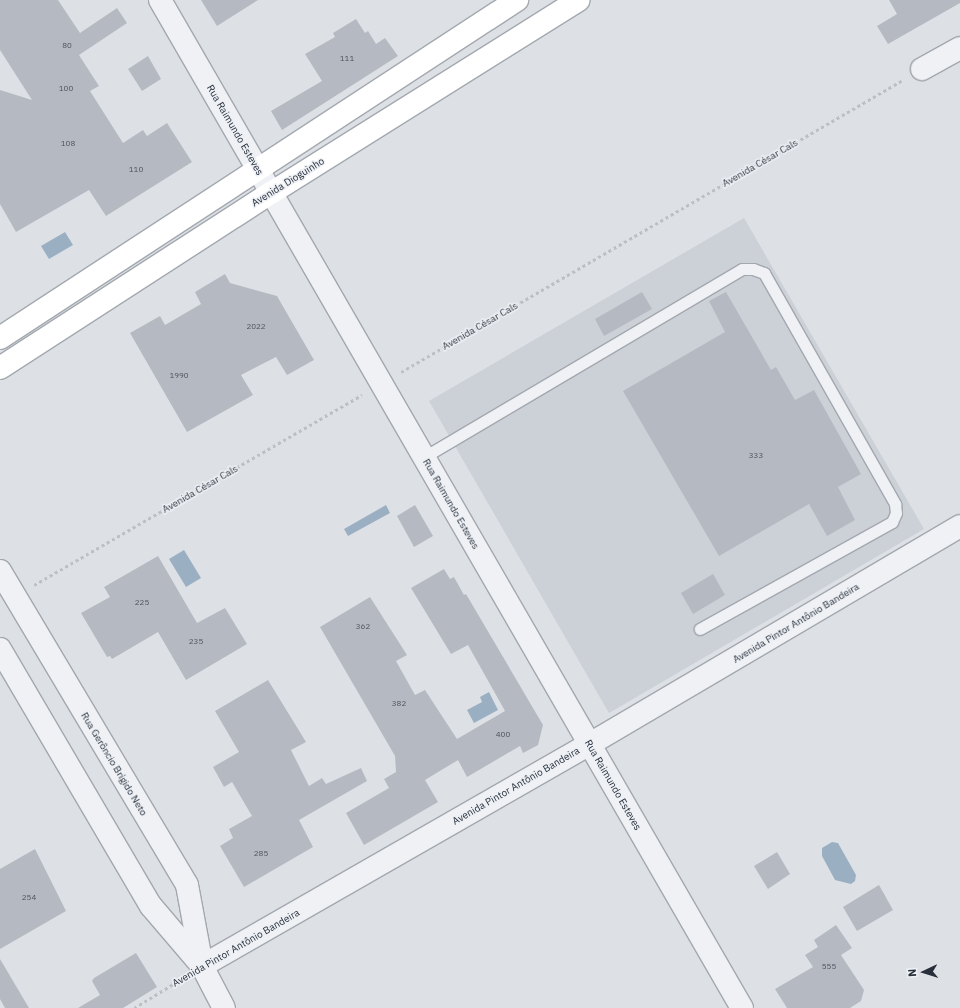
<!DOCTYPE html>
<meta charset="utf-8">
<style>
body{margin:0}
#map{position:relative;width:960px;height:1008px;overflow:hidden;background:#dde1e6;font-family:"IBM Plex Sans",sans-serif}
div>[style]{position:absolute}
.built>*{inset:0;background:#ccd0d7}
.water>*{inset:0;background:#9bafc3}
.building>*{inset:0;background:#b5bac2}
.path>*{height:2.5px;margin-top:-1.25px;transform-origin:0;background:repeating-linear-gradient(90deg,#bcbfc5 0 3px,transparent 0 6px)}
.roads{filter:drop-shadow(1px 0 #a3a8af) drop-shadow(-1px 0 #a3a8af) drop-shadow(0 1px #a3a8af) drop-shadow(0 -1px #a3a8af)}
.service>*{height:11px;margin:-5.5px;padding:0 5.5px;transform-origin:5.5px;border-radius:5.5px;background:#f0f1f5}
.minor>*{height:22px;margin:-11px;padding:0 11px;transform-origin:11px;border-radius:11px;background:#f0f1f5}
.primary>*{height:22px;margin:-11px;padding:0 11px;transform-origin:11px;border-radius:11px;background:#fff}
span{translate:-50% -50%;white-space:nowrap;text-align:center;line-height:1.15;-webkit-text-stroke:3px #edf0f4;paint-order:stroke}
.number-label{font-size:8px;color:#4b525d}
.number-label span{-webkit-text-stroke-width:0}
.street-label{font-size:10px;color:#282f3b}
.north{position:absolute;left:904px;top:952px;width:40px;height:40px;-webkit-text-stroke:3px #edf0f4;paint-order:stroke;rotate:266deg;font-size:11px;font-weight:700;line-height:16px;text-align:center;color:#282f3b}
.north::after{content:'';display:block;margin:auto;width:14px;height:18px;background:#282f3b;clip-path:polygon(50% 0,100% 100%,50% 72%,0 100%)}
</style>
<div id="map">
<div class="built">
<i style="clip-path:polygon(744px 218px,924px 529px,609px 713px,429px 401px)"></i>
</div>
<div class="water">
<i style="clip-path:polygon(65px 232px,73px 245px,49px 259px,41px 246px)"></i>
<i style="clip-path:polygon(386px 505px,390px 513px,348px 536px,344px 529px)"></i>
<i style="clip-path:polygon(184px 550px,201px 578px,186px 587px,169px 559px)"></i>
<i style="clip-path:polygon(489px 692px,498px 710px,474px 723px,467px 710px,482px 702px,480px 697px)"></i>
<i style="clip-path:polygon(832px 842px,838px 843px,856px 875px,855px 881px,851px 884px,835px 880px,822px 856px,822px 848px)"></i>
</div>
<div class="building">
<i style="clip-path:polygon(0 0,58px 0,80px 33px,117px 8px,127px 23px,79px 55px,99px 86px,90px 91px,123px 143px,143px 130px,147px 136px,167px 123px,192px 162px,106px 216px,89px 190px,16px 232px,0 204px,0 90px,32px 100px,0 50px)"></i>
<i style="clip-path:polygon(201px 0,258px 0,217px 26px)"></i>
<i style="clip-path:polygon(889px 0,960px 0,960px 3px,888px 44px,877px 26px,897px 14px)"></i>
<i style="clip-path:polygon(356px 19px,365px 33px,368px 31px,376px 44px,385px 38px,398px 56px,282px 130px,271px 111px,322px 81px,305px 54px,335px 37px,333px 33px)"></i>
<i style="clip-path:polygon(148px 56px,161px 79px,142px 91px,128px 69px)"></i>
<i style="clip-path:polygon(225px 274px,230px 283px,277px 296px,314px 360px,287px 375px,276px 357px,241px 375px,253px 395px,187px 432px,130px 333px,160px 316px,165px 325px,201px 304px,195px 292px)"></i>
<i style="clip-path:polygon(642px 292px,652px 309px,604px 336px,595px 319px)"></i>
<i style="clip-path:polygon(726px 292px,771px 370px,776px 367px,795px 400px,814px 390px,861px 474px,838px 487px,855px 520px,827px 536px,809px 504px,719px 556px,623px 391px,725px 332px,709px 301px)"></i>
<i style="clip-path:polygon(415px 505px,433px 536px,414px 547px,397px 516px)"></i>
<i style="clip-path:polygon(158px 556px,197px 623px,225px 608px,247px 644px,186px 680px,158px 632px,112px 659px,110px 656px,107px 657px,81px 613px,110px 597px,104px 587px)"></i>
<i style="clip-path:polygon(444px 569px,450px 579px,454px 577px,464px 595px,466px 594px,543px 725px,538px 745px,523px 753px,520px 746px,467px 777px,458px 760px,425px 780px,438px 802px,364px 845px,346px 813px,389px 788px,384px 779px,396px 772px,395px 756px,320px 627px,370px 597px,407px 655px,396px 661px,415px 695px,425px 690px,457px 739px,505px 711px,468px 645px,451px 654px,411px 588px)"></i>
<i style="clip-path:polygon(713px 574px,725px 595px,693px 614px,681px 593px)"></i>
<i style="clip-path:polygon(268px 680px,306px 742px,291px 750px,309px 786px,322px 778px,326px 784px,361px 768px,367px 781px,299px 820px,313px 847px,244px 887px,220px 846px,233px 838px,229px 829px,252px 816px,232px 782px,224px 787px,213px 767px,239px 752px,215px 711px)"></i>
<i style="clip-path:polygon(35px 849px,66px 911px,0 949px,0 869px)"></i>
<i style="clip-path:polygon(777px 852px,790px 874px,768px 889px,754px 866px)"></i>
<i style="clip-path:polygon(879px 885px,893px 910px,857px 931px,843px 907px)"></i>
<i style="clip-path:polygon(836px 925px,852px 948px,841px 955px,864px 990px,861px 1001px,850px 1008px,787px 1008px,775px 989px,813px 967px,805px 955px,818px 947px,814px 940px)"></i>
<i style="clip-path:polygon(136px 953px,157px 987px,123px 1008px,78px 1008px,100px 995px,92px 981px,94px 978px)"></i>
<i style="clip-path:polygon(0 959px,29px 1008px,5px 1008px,0 999px)"></i>
</div>
<div class="path">
<i style="left:401px;top:372px;width:581px;rotate:-30.19deg"></i>
<i style="left:34px;top:585px;width:379px;rotate:-30.1deg"></i>
<i style="left:134px;top:1008px;width:57px;rotate:-31.5deg"></i>
</div>
<div class="roads">
<div class="service">
<i style="left:424px;top:457px;width:369px;rotate:-30.6deg"></i>
<i style="left:742px;top:269px;width:11px"></i>
<i style="left:753px;top:269px;width:12px;rotate:20deg"></i>
<i style="left:764px;top:273px;width:266px;rotate:60.4deg"></i>
<i style="left:895px;top:504px;width:9px;rotate:84deg"></i>
<i style="left:896px;top:513px;width:10px;rotate:114deg"></i>
<i style="left:892px;top:522px;width:220px;rotate:150.9deg"></i>
</div>
<div class="minor">
<i style="left:160px;top:0;width:1164px;rotate:60deg"></i>
<i style="left:922px;top:69px;width:43px;rotate:-28.9deg"></i>
<i style="left:0;top:571px;width:365px;rotate:59.2deg"></i>
<i style="left:187px;top:885px;width:82px;rotate:79.5deg"></i>
<i style="left:0;top:649px;width:298px;rotate:59.6deg"></i>
<i style="left:151px;top:906px;width:79px;rotate:49.6deg"></i>
<i style="left:202px;top:966px;width:47px;rotate:62.4deg"></i>
<i style="left:202px;top:966px;width:447px;rotate:-29.8deg"></i>
<i style="left:590px;top:744px;width:429px;rotate:-30.5deg"></i>
</div>
<div class="primary">
<i style="left:0;top:338px;width:618px;rotate:-33.18deg"></i>
<i style="left:0;top:368px;width:323px;rotate:-32.9deg"></i>
<i style="left:271px;top:193px;width:363px;rotate:-32.1deg"></i>
</div>
</div>
<div class="number-label">
<span style="left:67px;top:46px">80</span>
<span style="left:347px;top:59px">111</span>
<span style="left:66px;top:89px">100</span>
<span style="left:68px;top:144px">108</span>
<span style="left:136px;top:170px">110</span>
<span style="left:256px;top:327px">2022</span>
<span style="left:179px;top:376px">1990</span>
<span style="left:756px;top:456px">333</span>
<span style="left:142px;top:603px">225</span>
<span style="left:363px;top:627px">362</span>
<span style="left:196px;top:642px">235</span>
<span style="left:399px;top:704px">382</span>
<span style="left:503px;top:735px">400</span>
<span style="left:261px;top:854px">285</span>
<span style="left:29px;top:898px">254</span>
<span style="left:829px;top:967px">555</span>
</div>
<div class="street-label">
<span style="left:235px;top:130px;rotate:60deg">Rua Raimundo Esteves</span>
<span style="left:760px;top:163px;rotate:-30deg">Avenida César Cals</span>
<span style="left:288px;top:182px;rotate:-32deg">Avenida Dioguinho</span>
<span style="left:480px;top:326px;rotate:-30deg">Avenida César Cals</span>
<span style="left:200px;top:489px;rotate:-30deg">Avenida César Cals</span>
<span style="left:451px;top:504px;rotate:60deg">Rua Raimundo Esteves</span>
<span style="left:796px;top:623px;rotate:-31deg">Avenida Pintor Antônio Bandeira</span>
<span style="left:114px;top:764px;rotate:59deg">Rua Gerôncio Brígido Neto</span>
<span style="left:613px;top:785px;rotate:60deg">Rua Raimundo Esteves</span>
<span style="left:516px;top:786px;rotate:-30deg">Avenida Pintor Antônio Bandeira</span>
<span style="left:236px;top:948px;rotate:-30deg">Avenida Pintor Antônio Bandeira</span>
</div>
<div class="north">N</div>
</div>
